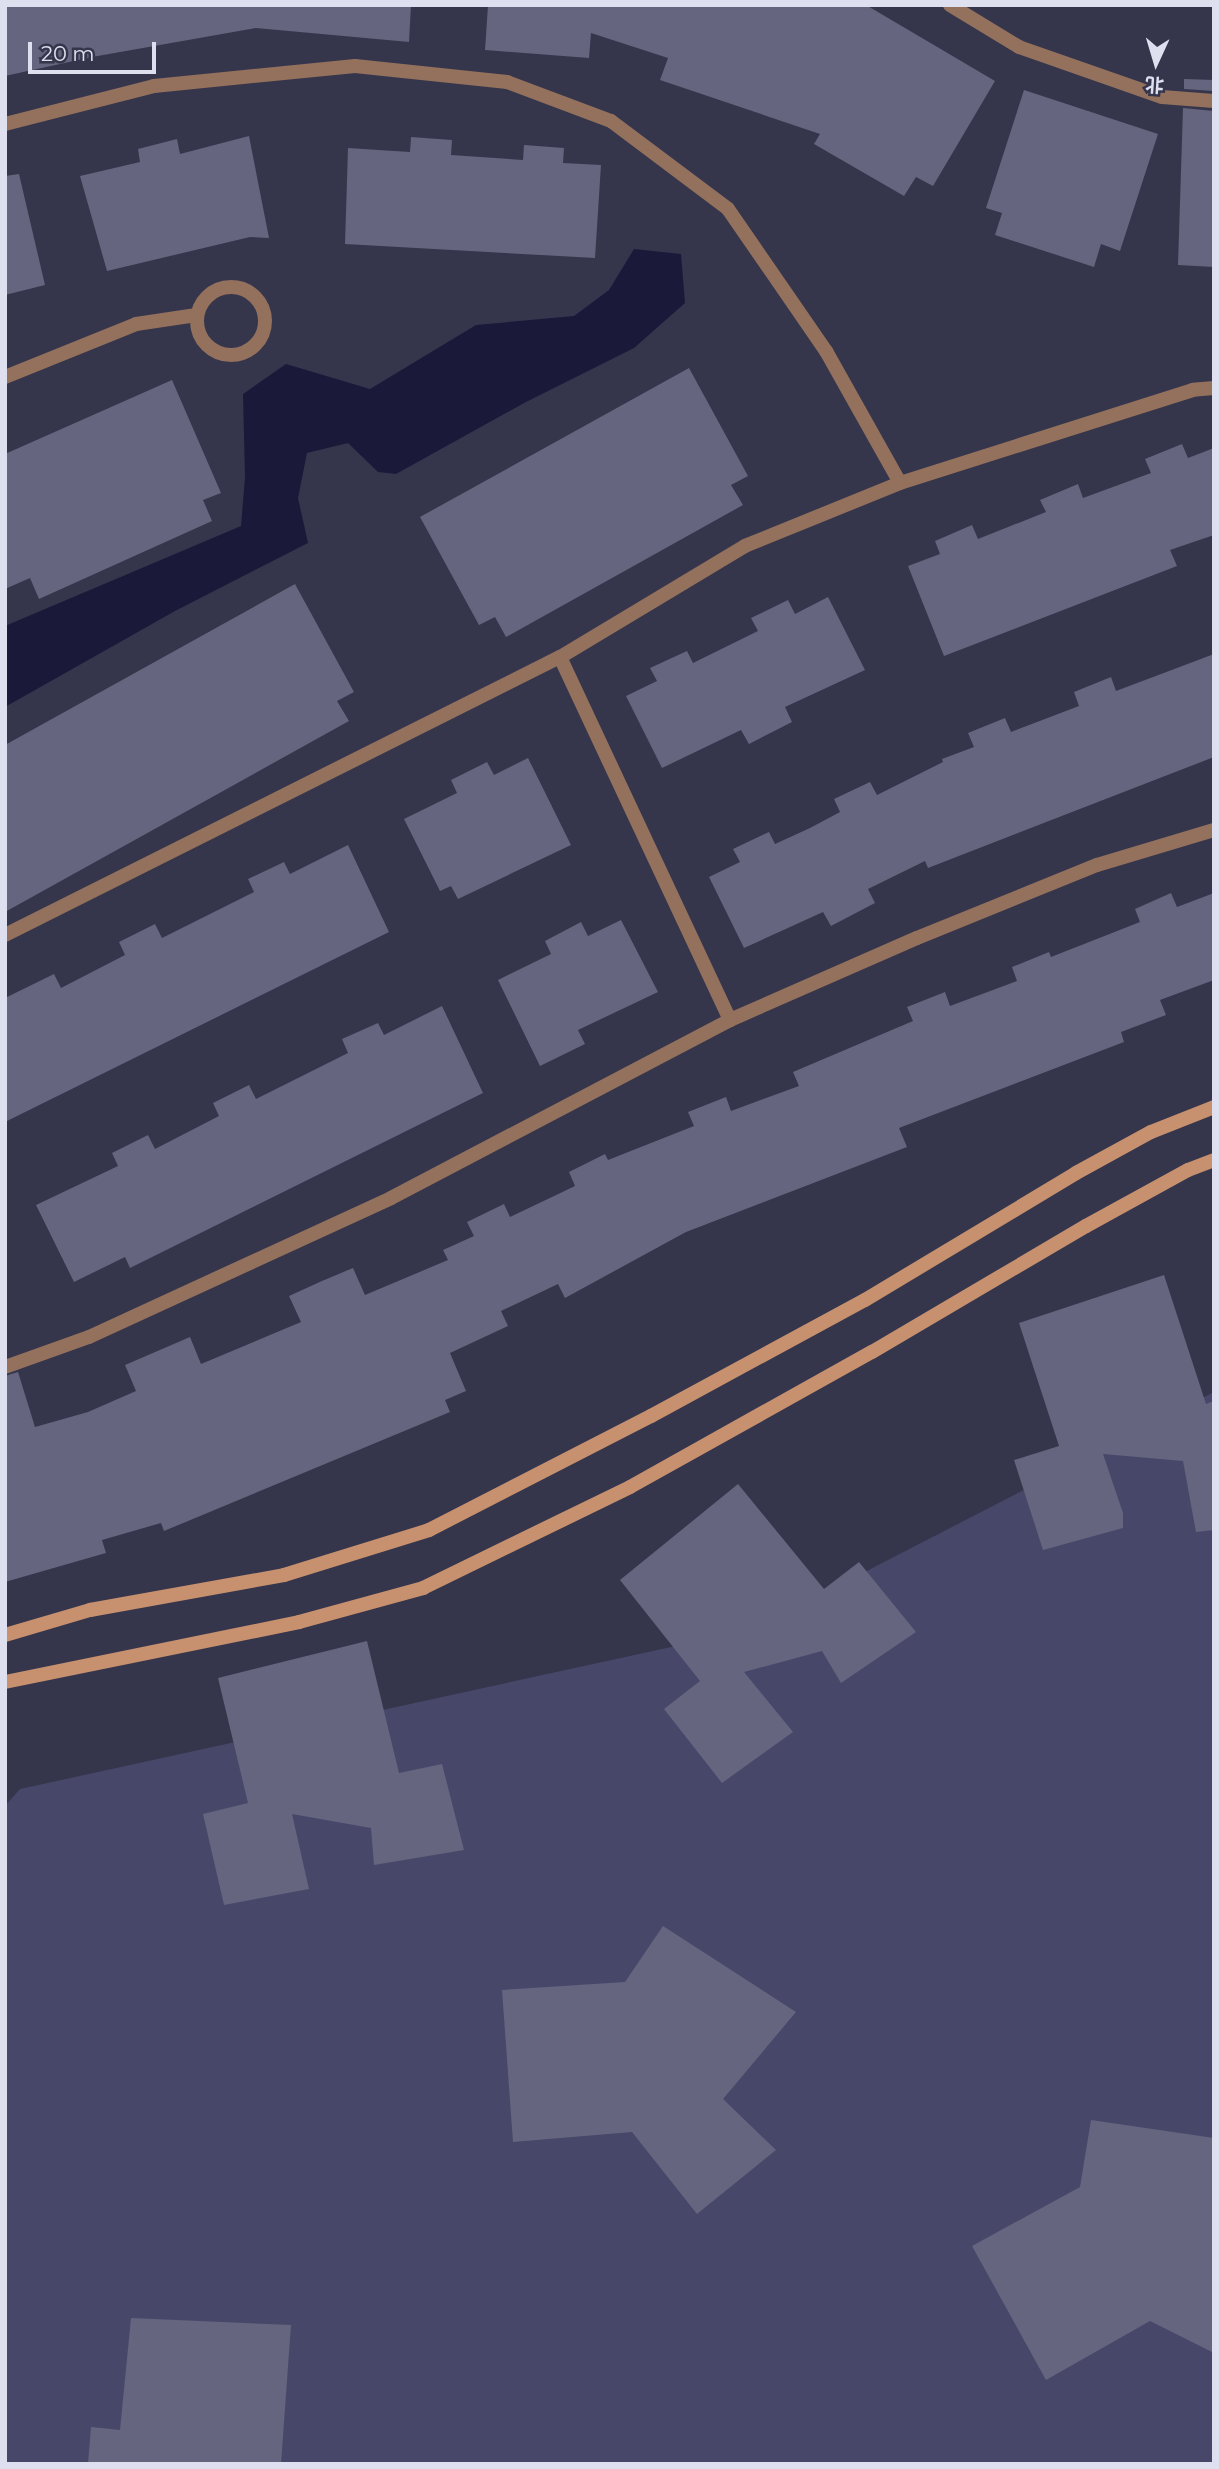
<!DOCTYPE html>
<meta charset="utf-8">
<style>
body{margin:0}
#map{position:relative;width:1219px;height:2469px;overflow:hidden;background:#35354c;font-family:Montserrat,"Noto Sans SC",sans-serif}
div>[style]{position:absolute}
.green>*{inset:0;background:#47476a}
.water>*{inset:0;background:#1b193a}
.building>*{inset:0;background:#65657f}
.street>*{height:14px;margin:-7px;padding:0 7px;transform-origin:7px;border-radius:7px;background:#93715c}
.street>.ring{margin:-7px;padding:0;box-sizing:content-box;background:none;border:14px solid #93715c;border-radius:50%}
.secondary>*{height:14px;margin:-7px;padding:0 7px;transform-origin:7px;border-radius:7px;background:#c7906e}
span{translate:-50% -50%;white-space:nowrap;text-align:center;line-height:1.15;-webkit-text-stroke:6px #35354c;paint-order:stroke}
.frame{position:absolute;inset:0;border:7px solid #dfe0ef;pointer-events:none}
.north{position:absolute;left:1121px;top:28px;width:70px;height:70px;-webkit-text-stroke:5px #35354c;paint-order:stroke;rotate:184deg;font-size:19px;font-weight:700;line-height:28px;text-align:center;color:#dfe0ef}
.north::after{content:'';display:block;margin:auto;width:24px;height:32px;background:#dfe0ef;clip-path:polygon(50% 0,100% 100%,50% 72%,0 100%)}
.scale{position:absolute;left:28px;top:42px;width:128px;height:32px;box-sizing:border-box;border:4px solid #dfe0ef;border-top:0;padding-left:9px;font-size:21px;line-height:24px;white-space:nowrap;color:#dfe0ef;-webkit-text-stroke:5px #35354c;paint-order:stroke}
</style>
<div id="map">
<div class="green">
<i style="clip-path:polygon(1214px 1392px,1214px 2464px,5px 2464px,5px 1806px,20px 1789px,754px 1629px)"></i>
</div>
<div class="water">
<i style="clip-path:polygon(634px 249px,681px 254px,685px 303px,634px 348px,526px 402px,396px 474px,378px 472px,348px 443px,307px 453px,298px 498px,308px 543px,175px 611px,5px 707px,5px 626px,241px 526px,245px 477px,243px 394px,286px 364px,370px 389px,476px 325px,574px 316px,609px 290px)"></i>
</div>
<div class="building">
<i style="clip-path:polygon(5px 5px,411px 5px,409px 42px,256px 28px,92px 57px,5px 76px)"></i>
<i style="clip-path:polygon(488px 5px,866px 5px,995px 81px,933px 186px,916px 177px,904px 196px,814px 144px,820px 134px,660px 80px,668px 58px,591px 33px,589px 58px,485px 50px)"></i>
<i style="clip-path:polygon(1184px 79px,1214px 80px,1214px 91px,1184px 89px)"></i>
<i style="clip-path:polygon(1024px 90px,1158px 134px,1120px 251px,1101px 244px,1094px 267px,995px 235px,1002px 213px,986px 208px)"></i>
<i style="clip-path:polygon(1183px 108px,1214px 111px,1214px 267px,1178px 265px)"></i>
<i style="clip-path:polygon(249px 136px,269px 238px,250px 237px,107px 271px,80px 176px,140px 162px,138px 149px,177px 139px,180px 154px)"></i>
<i style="clip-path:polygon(411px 137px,452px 140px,451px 155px,523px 160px,524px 145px,564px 148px,563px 163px,601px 165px,595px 258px,345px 244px,348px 148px,410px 152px)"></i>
<i style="clip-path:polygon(19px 174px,45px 285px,5px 295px,5px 176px)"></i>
<i style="clip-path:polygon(689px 368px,748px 476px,731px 485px,743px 505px,506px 637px,495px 617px,479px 625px,420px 517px)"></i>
<i style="clip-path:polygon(172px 380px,221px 493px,203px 500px,212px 521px,39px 599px,30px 578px,5px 589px,5px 454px)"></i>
<i style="clip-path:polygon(1182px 444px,1188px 458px,1214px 448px,1214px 535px,1170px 550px,1177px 566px,944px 656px,908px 566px,940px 554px,935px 541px,972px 525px,978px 539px,1046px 512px,1040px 500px,1078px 484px,1083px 498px,1151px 473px,1145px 459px)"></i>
<i style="clip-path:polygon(295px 584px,354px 692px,337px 701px,349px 721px,5px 912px,5px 745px)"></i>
<i style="clip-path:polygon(828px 597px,865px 670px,785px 707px,792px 722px,749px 744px,741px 730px,662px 768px,626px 696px,657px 681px,650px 668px,687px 651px,693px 663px,758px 631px,751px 618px,788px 600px,795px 614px)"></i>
<i style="clip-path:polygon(1214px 654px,1214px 757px,928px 868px,925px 861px,868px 889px,875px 903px,831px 926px,823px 912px,744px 948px,709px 877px,740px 862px,733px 849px,769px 832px,775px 844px,810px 828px,840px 812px,834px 799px,870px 782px,877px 795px,943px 762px,942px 759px,974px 747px,968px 733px,1005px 718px,1011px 732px,1079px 706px,1074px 692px,1111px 677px,1116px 691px)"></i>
<i style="clip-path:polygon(528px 758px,571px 845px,458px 899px,451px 886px,440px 891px,404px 819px,457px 793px,451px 780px,487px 762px,494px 775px)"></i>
<i style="clip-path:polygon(348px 845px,389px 932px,5px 1122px,5px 998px,54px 974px,61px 988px,125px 955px,119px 942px,155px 924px,162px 938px,254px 892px,248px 879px,284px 862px,290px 874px)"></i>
<i style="clip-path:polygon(1171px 893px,1177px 907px,1214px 893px,1214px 980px,1160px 1000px,1166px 1015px,1121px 1032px,1124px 1042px,899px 1128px,907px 1147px,686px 1232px,565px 1298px,558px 1284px,501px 1311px,508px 1326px,450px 1353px,466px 1391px,445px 1400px,450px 1412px,164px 1531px,161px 1523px,102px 1540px,106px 1553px,5px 1582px,5px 1376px,18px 1372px,35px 1427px,88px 1412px,136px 1391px,125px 1365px,190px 1337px,201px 1364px,301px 1322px,289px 1296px,322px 1281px,353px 1268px,365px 1295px,448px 1260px,443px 1250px,474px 1236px,467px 1222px,504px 1204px,510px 1217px,575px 1186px,569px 1172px,605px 1154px,608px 1160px,694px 1126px,688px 1112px,726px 1097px,731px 1111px,799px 1086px,793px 1072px,913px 1021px,907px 1007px,945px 992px,950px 1006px,1017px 981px,1012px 967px,1049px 952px,1051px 957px,1140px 922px,1135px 909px)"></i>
<i style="clip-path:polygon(621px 920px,658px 992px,578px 1030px,585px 1044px,540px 1066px,498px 980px,551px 954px,545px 941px,581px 922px,588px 936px)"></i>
<i style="clip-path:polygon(442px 1006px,483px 1093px,130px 1268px,125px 1257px,74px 1282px,36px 1205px,118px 1166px,112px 1153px,148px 1135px,155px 1149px,219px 1116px,213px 1103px,249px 1085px,256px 1099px,348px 1053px,342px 1039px,378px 1023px,384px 1035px)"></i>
<i style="clip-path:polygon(1164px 1275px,1206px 1404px,1214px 1401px,1214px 1530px,1196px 1532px,1183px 1461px,1103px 1454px,1123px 1513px,1123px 1528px,1043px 1550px,1014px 1460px,1059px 1446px,1019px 1323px)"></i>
<i style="clip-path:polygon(738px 1484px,824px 1589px,859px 1562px,916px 1632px,841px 1683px,822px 1651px,744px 1672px,793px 1732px,722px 1783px,664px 1709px,700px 1681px,620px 1580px)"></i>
<i style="clip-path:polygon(367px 1641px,399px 1773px,442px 1764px,464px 1850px,374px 1865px,371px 1828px,292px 1814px,309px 1889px,224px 1905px,203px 1814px,248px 1803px,218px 1678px)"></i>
<i style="clip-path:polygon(663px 1926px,796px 2012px,723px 2099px,776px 2150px,697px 2214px,632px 2132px,513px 2142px,502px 1990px,625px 1982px)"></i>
<i style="clip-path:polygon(1091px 2120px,1214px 2138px,1214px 2353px,1150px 2321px,1046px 2380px,972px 2246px,1080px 2187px)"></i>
<i style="clip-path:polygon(131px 2318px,291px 2325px,281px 2464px,88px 2464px,91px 2427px,120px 2430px)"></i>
</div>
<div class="street">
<i style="left:950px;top:5px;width:81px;rotate:31.3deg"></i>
<i style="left:1019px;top:47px;width:151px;rotate:19.3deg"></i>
<i style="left:1162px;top:97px;width:52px;rotate:4.4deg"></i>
<i style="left:5px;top:124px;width:154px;rotate:-14.3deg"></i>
<i style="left:154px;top:86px;width:202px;rotate:-5.7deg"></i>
<i style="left:355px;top:66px;width:153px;rotate:6deg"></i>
<i style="left:507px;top:82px;width:111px;rotate:20.6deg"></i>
<i style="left:611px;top:121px;width:146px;rotate:36.9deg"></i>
<i style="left:728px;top:209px;width:173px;rotate:55.4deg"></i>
<i style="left:826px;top:351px;width:151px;rotate:60.7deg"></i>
<i class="ring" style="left:197px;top:287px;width:54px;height:54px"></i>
<i style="left:5px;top:377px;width:141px;rotate:-22deg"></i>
<i style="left:136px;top:324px;width:61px;rotate:-8.5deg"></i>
<i style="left:1214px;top:388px;width:21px;rotate:175deg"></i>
<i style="left:1193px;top:390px;width:307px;rotate:162.4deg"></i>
<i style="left:900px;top:483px;width:167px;rotate:157.9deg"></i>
<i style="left:745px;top:546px;width:216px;rotate:149deg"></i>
<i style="left:560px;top:657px;width:401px;rotate:64.9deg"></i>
<i style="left:730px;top:1020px;width:204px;rotate:-23.7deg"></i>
<i style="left:917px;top:938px;width:194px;rotate:-22.1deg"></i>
<i style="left:1097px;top:865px;width:122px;rotate:-16.7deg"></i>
<i style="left:5px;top:935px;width:621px;rotate:-26.61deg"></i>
<i style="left:5px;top:1367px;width:89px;rotate:-19.7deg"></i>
<i style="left:89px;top:1337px;width:332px;rotate:-24.7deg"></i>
<i style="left:391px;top:1198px;width:383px;rotate:-27.7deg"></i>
</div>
<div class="secondary">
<i style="left:5px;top:1635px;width:89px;rotate:-16.4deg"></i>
<i style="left:90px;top:1610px;width:197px;rotate:-10.2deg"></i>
<i style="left:284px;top:1575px;width:152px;rotate:-17.2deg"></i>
<i style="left:429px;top:1530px;width:250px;rotate:-27.2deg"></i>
<i style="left:651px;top:1416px;width:243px;rotate:-28.5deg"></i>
<i style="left:865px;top:1300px;width:246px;rotate:-31deg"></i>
<i style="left:1076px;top:1173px;width:85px;rotate:-28.7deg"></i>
<i style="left:1151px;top:1132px;width:68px;rotate:-21.6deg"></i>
<i style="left:5px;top:1682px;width:300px;rotate:-11.5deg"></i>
<i style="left:299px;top:1622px;width:129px;rotate:-15.3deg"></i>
<i style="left:423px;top:1588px;width:230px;rotate:-26deg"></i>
<i style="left:630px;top:1487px;width:277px;rotate:-29.2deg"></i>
<i style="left:872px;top:1352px;width:248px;rotate:-30.5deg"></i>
<i style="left:1086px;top:1226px;width:116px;rotate:-28.8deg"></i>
<i style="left:1188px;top:1170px;width:28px;rotate:-21deg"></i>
</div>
<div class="frame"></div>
<div class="north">北</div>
<div class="scale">20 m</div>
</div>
